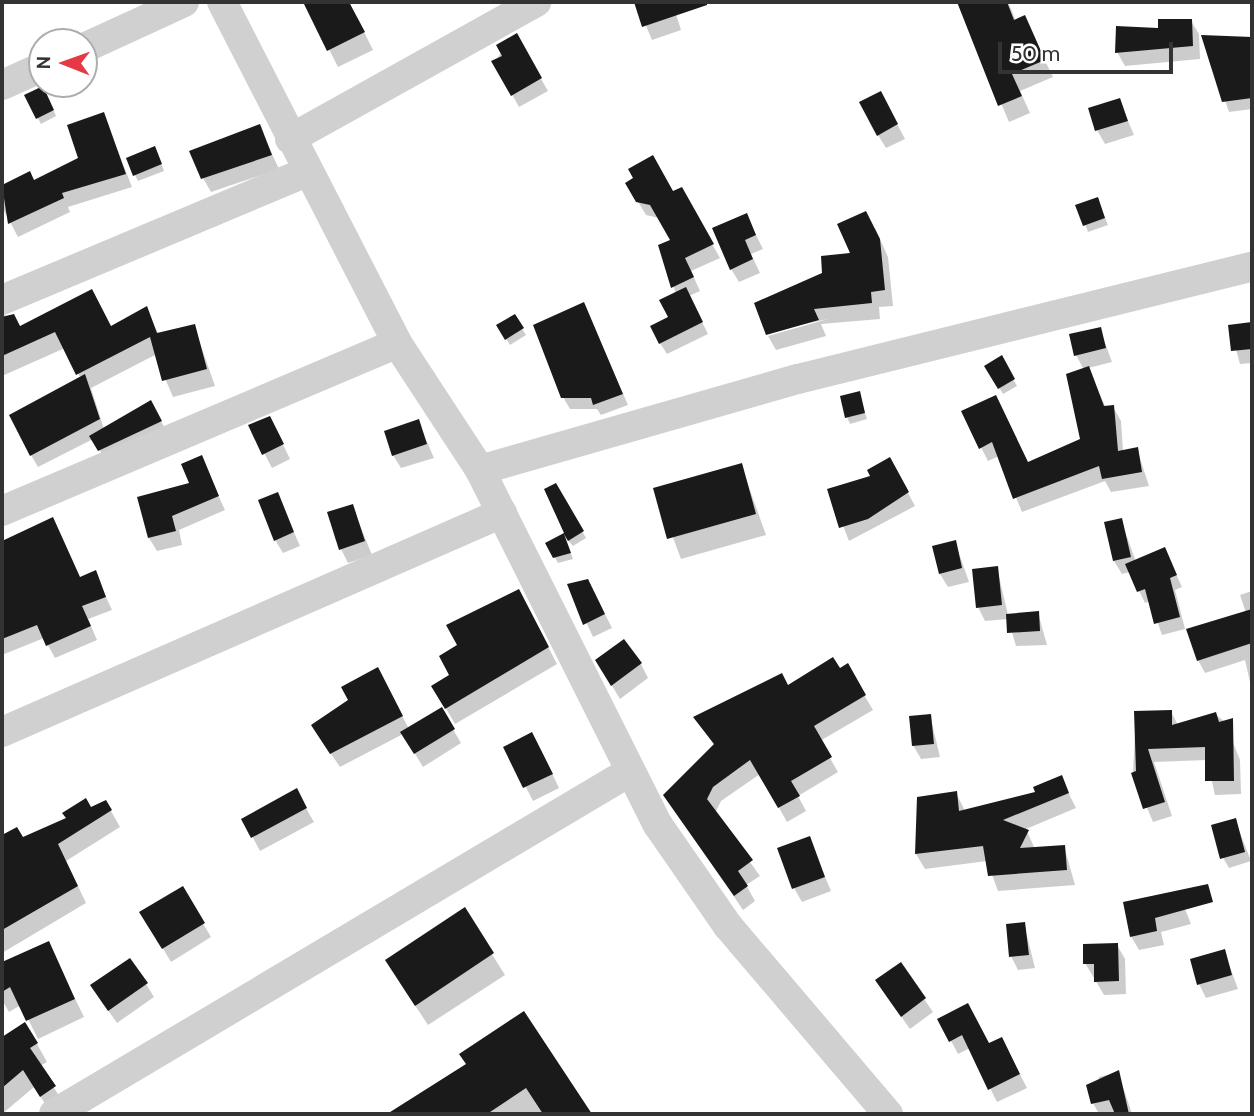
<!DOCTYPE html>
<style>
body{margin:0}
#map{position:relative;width:1254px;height:1116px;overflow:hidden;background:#fff;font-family:Cabin,sans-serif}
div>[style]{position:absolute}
.shadow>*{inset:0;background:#0003}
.building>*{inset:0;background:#1a1a1a}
.minor>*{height:30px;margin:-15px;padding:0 15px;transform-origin:15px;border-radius:15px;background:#d0d0d0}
span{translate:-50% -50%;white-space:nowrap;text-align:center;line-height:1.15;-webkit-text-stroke:7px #fff;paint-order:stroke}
.frame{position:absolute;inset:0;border:4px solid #333;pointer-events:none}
.north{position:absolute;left:28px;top:28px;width:70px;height:70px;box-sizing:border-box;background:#fff;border:2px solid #adadad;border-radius:50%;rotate:271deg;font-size:19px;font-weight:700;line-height:28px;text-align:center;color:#333}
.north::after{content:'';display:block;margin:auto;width:24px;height:32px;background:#e63946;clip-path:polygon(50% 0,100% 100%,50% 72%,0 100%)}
.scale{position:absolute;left:998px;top:42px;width:175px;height:32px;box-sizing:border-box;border:4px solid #333;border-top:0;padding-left:9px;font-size:21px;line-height:24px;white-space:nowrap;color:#333;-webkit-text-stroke:5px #fff;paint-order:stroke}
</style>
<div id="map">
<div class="shadow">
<i style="clip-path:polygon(305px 2px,355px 2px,350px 4px,373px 50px,338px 67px)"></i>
<i style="clip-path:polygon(636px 2px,672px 2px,681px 30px,652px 40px)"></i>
<i style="clip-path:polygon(958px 2px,1008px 2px,1016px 21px,1024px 17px,1053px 77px,1020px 91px,1030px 113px,1009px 122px)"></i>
<i style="clip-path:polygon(1191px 21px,1199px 34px,1200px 59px,1125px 66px,1117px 52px)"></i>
<i style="clip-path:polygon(516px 35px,548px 91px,519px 107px,494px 62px)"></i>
<i style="clip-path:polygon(1203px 37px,1246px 49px,1252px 109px,1229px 112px)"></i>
<i style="clip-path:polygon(46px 94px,56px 116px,41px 124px,26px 96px)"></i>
<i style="clip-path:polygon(1119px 100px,1134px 135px,1105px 144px,1097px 130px)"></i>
<i style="clip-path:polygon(888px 107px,905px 139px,886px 148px,878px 135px)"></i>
<i style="clip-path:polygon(103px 114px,132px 187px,68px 207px,70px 212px,18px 237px,2px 207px,2px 187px,29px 174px,34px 182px,80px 159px)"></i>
<i style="clip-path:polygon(259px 126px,279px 169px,211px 192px,203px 178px)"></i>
<i style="clip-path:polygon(158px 155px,164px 171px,138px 181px,135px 175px)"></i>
<i style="clip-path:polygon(627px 183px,673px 193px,681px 189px,720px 258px,691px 271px,700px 291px,689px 296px,708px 334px,667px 354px,660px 343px,676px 294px,660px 246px,673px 241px,659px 218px,646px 215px)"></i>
<i style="clip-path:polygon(1100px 205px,1108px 225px,1088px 232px,1078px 206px)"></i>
<i style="clip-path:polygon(746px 215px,763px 249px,751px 254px,760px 273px,739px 282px,731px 269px)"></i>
<i style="clip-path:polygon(875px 228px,888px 257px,893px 306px,879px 307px,880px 319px,821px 324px,826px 336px,776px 350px,768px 336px,828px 319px,767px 332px)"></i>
<i style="clip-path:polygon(584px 304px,628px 405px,601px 415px,597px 409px,570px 409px,563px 397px)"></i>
<i style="clip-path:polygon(146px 309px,159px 335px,194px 326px,215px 386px,173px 397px,155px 355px,91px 388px,104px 429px,150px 403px,169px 435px,108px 464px,93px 439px,38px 467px,31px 455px,81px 379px,65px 348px,2px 376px,2px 315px,13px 316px,20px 328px,111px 328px)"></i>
<i style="clip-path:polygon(514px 316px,526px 335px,510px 345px,498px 326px)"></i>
<i style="clip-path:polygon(1252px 324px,1252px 363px,1240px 364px,1230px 327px)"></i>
<i style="clip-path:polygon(1100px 329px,1112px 362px,1088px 368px,1106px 408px,1113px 407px,1121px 421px,1123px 451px,1137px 449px,1149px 486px,1111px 492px,1105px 481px,1022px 512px,999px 456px,988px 461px,963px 412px,1028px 463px,1082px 440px,1084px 370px,1076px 355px)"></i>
<i style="clip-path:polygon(1001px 358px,1017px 386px,1003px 394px,987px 367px)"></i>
<i style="clip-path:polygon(859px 393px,867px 419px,850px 424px,847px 417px)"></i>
<i style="clip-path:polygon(418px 421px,434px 458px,401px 468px,393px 455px)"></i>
<i style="clip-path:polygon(250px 426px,277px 432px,290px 459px,272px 468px)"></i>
<i style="clip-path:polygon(201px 458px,225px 510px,179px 530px,182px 545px,157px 551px,149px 538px,192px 484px)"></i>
<i style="clip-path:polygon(890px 460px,915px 506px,849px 541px,829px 490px,872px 477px)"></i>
<i style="clip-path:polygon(741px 465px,766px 535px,681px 559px,655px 489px)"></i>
<i style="clip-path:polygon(555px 485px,586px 538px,573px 546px,565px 537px,573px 559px,558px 563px,548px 544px,566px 534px)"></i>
<i style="clip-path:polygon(277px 494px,300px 546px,283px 553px,275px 540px)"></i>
<i style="clip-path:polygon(352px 506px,372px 555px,348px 563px,341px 549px)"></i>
<i style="clip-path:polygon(52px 520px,80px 578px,95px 573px,112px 610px,88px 619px,97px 640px,55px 658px,44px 638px,2px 655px,2px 574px,11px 569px,2px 543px)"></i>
<i style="clip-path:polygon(1121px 520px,1136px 562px,1170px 561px,1182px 587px,1175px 590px,1185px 629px,1162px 635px,1150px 601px,1145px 603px,1130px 572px,1122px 574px,1114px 561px)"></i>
<i style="clip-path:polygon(955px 542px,969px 582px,948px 587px,940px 574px)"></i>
<i style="clip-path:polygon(997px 568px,1008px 615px,1038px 613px,1047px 645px,1016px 646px,1008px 619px,985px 621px,978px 607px)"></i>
<i style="clip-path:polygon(569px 585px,595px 594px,612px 628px,593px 637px)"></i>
<i style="clip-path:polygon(1252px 591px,1252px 691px,1245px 660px,1205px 673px,1198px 660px,1246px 613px,1240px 595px)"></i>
<i style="clip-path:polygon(528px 608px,557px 664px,455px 724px,433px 686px,452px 675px,459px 645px)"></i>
<i style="clip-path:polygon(597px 661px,641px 664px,648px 678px,620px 699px)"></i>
<i style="clip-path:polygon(847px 666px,873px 710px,820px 741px,838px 772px,798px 796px,806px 811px,787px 822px,760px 774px,721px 801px,715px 813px,760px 876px,746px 885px,755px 901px,743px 910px,665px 795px,715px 746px,695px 718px)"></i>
<i style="clip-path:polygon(385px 683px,409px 729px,441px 709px,461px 743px,423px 767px,403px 734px,340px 767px,321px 739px)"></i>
<i style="clip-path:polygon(1171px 712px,1178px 725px,1215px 714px,1225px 722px,1240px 760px,1241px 794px,1215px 795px,1207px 760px,1154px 762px,1172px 816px,1153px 822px,1133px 774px,1136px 713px)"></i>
<i style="clip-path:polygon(930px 715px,940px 757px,921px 759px,913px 745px)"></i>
<i style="clip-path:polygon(505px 747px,540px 748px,559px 788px,533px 801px)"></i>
<i style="clip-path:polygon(1061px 778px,1076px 808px,1026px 829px,1035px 849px,1064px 846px,1075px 885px,998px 891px,987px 861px,925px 869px,916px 854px,919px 798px,956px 793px,965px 811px,1038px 794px)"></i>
<i style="clip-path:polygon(296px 791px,314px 822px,260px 851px,243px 819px)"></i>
<i style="clip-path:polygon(106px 802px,120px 827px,66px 861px,86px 903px,2px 953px,2px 837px,16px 829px,22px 840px)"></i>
<i style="clip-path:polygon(1235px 820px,1251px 861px,1229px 868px,1221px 854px)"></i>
<i style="clip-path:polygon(809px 838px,831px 891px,802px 902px,794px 888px)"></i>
<i style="clip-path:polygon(182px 888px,211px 937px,171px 962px,142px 913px)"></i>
<i style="clip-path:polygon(1179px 894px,1191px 924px,1161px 932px,1164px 945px,1139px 950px,1131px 936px)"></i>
<i style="clip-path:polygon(464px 910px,505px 975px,428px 1025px,399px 981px)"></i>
<i style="clip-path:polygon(1024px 924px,1035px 968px,1018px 970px,1011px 956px)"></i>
<i style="clip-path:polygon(48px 943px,84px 1017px,38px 1039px,21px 1005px,9px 1012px,2px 1000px,2px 964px)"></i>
<i style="clip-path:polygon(1117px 945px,1125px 959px,1126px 994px,1104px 995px,1085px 963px)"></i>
<i style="clip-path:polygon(1224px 951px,1238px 989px,1206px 998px,1199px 984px)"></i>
<i style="clip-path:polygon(901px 965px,933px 1012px,910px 1029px,885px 994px)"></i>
<i style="clip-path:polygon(146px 984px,154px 997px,117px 1023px,100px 999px)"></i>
<i style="clip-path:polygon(524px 1013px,590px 1114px,390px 1114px,468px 1065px)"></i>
<i style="clip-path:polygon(940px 1020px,989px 1045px,1002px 1039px,1027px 1088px,997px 1102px,970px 1048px,958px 1054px)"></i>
<i style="clip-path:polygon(37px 1044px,47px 1062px,40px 1066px,65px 1105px,52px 1114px,34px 1087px,2px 1114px,2px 1052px)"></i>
<i style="clip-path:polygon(1118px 1072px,1132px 1114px,1099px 1114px,1093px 1103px,1099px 1077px)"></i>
</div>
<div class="building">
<i style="clip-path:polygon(303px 2px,349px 2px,365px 32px,327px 51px)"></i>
<i style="clip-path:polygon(634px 2px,707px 2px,707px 5px,642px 27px)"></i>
<i style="clip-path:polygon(957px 2px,1007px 2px,1014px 20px,1025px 15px,1045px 60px,1012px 74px,1022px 96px,998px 106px)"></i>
<i style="clip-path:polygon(1158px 19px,1192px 19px,1193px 46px,1115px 53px,1116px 26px,1158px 28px)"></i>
<i style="clip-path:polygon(517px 33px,542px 78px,511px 96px,491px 61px,502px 56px,496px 45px)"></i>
<i style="clip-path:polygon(1201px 35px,1252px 37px,1252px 98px,1222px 102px)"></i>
<i style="clip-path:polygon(43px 86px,54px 110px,36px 119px,24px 95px)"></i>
<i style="clip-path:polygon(881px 91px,898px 124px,877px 136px,859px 102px)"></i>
<i style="clip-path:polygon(1120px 98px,1128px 121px,1095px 131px,1088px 108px)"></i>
<i style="clip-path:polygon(104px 112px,126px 174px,62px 193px,64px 198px,8px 224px,2px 185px,30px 171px,34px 180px,78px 158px,67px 125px)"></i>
<i style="clip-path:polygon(260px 124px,272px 155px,201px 179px,189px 151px)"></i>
<i style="clip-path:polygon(155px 146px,162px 164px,133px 176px,126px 158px)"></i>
<i style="clip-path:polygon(653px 155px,673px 191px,682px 187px,714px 244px,685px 258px,694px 277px,671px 288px,658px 245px,670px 240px,650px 205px,636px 202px,625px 183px,633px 178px,628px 169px)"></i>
<i style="clip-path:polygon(1098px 197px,1105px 218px,1083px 226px,1075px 205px)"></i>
<i style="clip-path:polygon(866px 211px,880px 239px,885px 290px,871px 292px,872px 303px,814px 309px,819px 320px,766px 335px,754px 303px,822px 273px,821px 256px,850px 253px,837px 224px)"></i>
<i style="clip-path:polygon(747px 213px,756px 235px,745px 240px,753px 259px,730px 270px,712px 228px)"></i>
<i style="clip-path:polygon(686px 287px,703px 322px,659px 344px,650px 326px,668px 317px,659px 300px)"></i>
<i style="clip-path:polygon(92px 289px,111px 326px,147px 306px,157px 333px,195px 324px,207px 369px,162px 381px,150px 337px,76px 375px,55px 332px,2px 356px,2px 317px,14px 314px,20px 326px)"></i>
<i style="clip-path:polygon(584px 302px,623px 394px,593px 405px,591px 398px,561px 398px,533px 325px)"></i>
<i style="clip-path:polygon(515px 314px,524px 328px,505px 340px,496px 325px)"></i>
<i style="clip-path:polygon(1252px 322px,1252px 349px,1231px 351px,1228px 325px)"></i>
<i style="clip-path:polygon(1101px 327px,1106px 348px,1074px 356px,1069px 334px)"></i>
<i style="clip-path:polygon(1002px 355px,1015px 379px,998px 389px,984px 366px)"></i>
<i style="clip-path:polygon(1089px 366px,1104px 406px,1114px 405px,1118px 451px,1138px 447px,1142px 472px,1102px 479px,1099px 466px,1013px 499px,992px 442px,979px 449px,961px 411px,996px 395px,1028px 462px,1080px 439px,1066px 374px)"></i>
<i style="clip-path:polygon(85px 374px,100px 419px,30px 456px,9px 415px)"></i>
<i style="clip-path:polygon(860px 391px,865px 413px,845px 418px,840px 396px)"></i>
<i style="clip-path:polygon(151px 400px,162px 421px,98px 451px,89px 436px)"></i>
<i style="clip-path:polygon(270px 416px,284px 444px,262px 455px,248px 425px)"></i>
<i style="clip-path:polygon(419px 419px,427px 444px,392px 456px,384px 431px)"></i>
<i style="clip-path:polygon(202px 455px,219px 496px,172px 516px,176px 531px,148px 538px,137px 497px,189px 483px,181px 464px)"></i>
<i style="clip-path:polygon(890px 457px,909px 492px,868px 519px,839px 528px,827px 489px,870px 476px,867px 470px)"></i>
<i style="clip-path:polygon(742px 463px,756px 514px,667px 539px,653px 488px)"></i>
<i style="clip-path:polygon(556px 483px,584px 531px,568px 541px,564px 534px,571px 553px,553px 558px,545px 543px,564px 533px,544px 489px)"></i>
<i style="clip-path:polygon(278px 492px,294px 532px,274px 541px,258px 500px)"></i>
<i style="clip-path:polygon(353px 504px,365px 541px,339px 550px,327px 512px)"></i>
<i style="clip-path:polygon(53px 517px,80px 577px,96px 570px,106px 597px,82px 606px,91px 626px,46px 646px,37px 625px,2px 639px,2px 541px)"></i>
<i style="clip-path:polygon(1122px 518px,1131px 557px,1113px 561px,1104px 522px)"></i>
<i style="clip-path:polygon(956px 540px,962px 568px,939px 574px,932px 546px)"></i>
<i style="clip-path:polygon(1165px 547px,1177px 575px,1170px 578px,1180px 617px,1154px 624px,1145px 589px,1137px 592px,1125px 564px)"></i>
<i style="clip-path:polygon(998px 566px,1002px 605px,976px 608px,972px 569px)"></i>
<i style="clip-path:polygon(588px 579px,605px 614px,583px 625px,567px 584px)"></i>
<i style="clip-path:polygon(519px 589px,549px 647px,445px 709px,431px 686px,449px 675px,439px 656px,457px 645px,446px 625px)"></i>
<i style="clip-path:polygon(1252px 609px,1252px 643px,1197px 661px,1186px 629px)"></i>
<i style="clip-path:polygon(1039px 611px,1040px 631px,1007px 633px,1006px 614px)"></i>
<i style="clip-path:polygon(624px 639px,642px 663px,611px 686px,595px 660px)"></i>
<i style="clip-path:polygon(833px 657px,840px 668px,848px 663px,866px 695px,814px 726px,832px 757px,791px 781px,800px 796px,778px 808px,750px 760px,713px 787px,707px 799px,753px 860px,738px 871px,748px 886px,734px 896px,663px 795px,714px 744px,693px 717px,782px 673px,788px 685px)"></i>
<i style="clip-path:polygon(378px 667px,403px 716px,330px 754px,311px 725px,348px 700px,341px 687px)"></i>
<i style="clip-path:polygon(442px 707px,455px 729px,414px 754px,400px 732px)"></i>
<i style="clip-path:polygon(1172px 710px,1172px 725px,1216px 712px,1219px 722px,1233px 718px,1234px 781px,1205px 781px,1205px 747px,1148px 749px,1165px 802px,1143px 809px,1131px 773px,1136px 771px,1134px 711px)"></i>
<i style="clip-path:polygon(931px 714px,934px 744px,912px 746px,909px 716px)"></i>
<i style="clip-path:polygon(532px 732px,553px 774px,523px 788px,503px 747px)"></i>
<i style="clip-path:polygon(1062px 775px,1069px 793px,1003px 820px,1029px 830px,1020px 848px,1065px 845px,1067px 870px,988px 876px,983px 846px,915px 854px,917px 797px,957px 791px,959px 811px,1035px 792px,1033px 787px)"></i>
<i style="clip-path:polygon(297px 788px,307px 808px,251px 838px,241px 819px)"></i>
<i style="clip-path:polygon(86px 798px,91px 807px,106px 800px,112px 810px,58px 844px,78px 886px,2px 930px,2px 835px,17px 827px,23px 837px,66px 818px,62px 813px)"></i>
<i style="clip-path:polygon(1236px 818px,1245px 852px,1220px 859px,1211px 825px)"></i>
<i style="clip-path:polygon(810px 836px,825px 877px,792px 889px,777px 848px)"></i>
<i style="clip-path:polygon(1208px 884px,1213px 902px,1155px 918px,1157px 931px,1130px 937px,1123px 902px)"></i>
<i style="clip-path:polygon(183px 886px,205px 923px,162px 949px,139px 912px)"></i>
<i style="clip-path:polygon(465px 907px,494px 953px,415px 1006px,385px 960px)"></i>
<i style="clip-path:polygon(1025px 922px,1029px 955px,1009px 957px,1006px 924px)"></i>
<i style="clip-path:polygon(49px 941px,75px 999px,26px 1021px,10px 987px,2px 992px,2px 962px)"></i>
<i style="clip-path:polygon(1118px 943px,1119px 981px,1094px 982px,1094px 964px,1083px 964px,1083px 944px)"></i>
<i style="clip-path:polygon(1225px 949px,1232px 975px,1197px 985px,1190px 959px)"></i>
<i style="clip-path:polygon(130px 958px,148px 983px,108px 1011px,90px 985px)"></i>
<i style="clip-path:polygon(901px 962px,926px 998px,901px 1017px,875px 980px)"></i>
<i style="clip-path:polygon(968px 1003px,989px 1043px,1002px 1037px,1020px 1074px,988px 1090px,962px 1035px,949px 1042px,937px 1019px)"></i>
<i style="clip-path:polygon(524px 1011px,592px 1114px,543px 1114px,526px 1088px,487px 1114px,387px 1114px,466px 1064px,459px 1054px)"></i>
<i style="clip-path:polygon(25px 1022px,38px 1043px,30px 1048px,56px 1086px,40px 1097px,23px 1070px,2px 1088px,2px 1037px)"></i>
<i style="clip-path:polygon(1119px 1070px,1129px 1114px,1115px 1114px,1109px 1100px,1091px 1104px,1086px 1085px)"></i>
</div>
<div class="minor">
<i style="left:222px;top:2px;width:383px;rotate:62.8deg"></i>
<i style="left:397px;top:343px;width:152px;rotate:56.8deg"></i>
<i style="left:480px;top:470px;width:397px;rotate:63.4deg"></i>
<i style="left:658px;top:825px;width:123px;rotate:55.3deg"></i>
<i style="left:728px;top:926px;width:247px;rotate:49.6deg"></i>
<i style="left:84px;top:48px;width:110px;rotate:-24.7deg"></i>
<i style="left:2px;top:85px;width:44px;rotate:-24.2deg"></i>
<i style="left:290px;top:139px;width:282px;rotate:-29.1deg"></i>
<i style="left:2px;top:300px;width:330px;rotate:-22.8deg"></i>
<i style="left:480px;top:470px;width:331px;rotate:-16deg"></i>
<i style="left:798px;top:379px;width:468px;rotate:-13.9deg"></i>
<i style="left:2px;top:511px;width:429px;rotate:-23deg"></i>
<i style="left:2px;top:732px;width:546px;rotate:-23.65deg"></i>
<i style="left:54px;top:1114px;width:669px;rotate:-30.74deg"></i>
</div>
<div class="frame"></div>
<div class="north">N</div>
<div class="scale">50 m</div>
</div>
